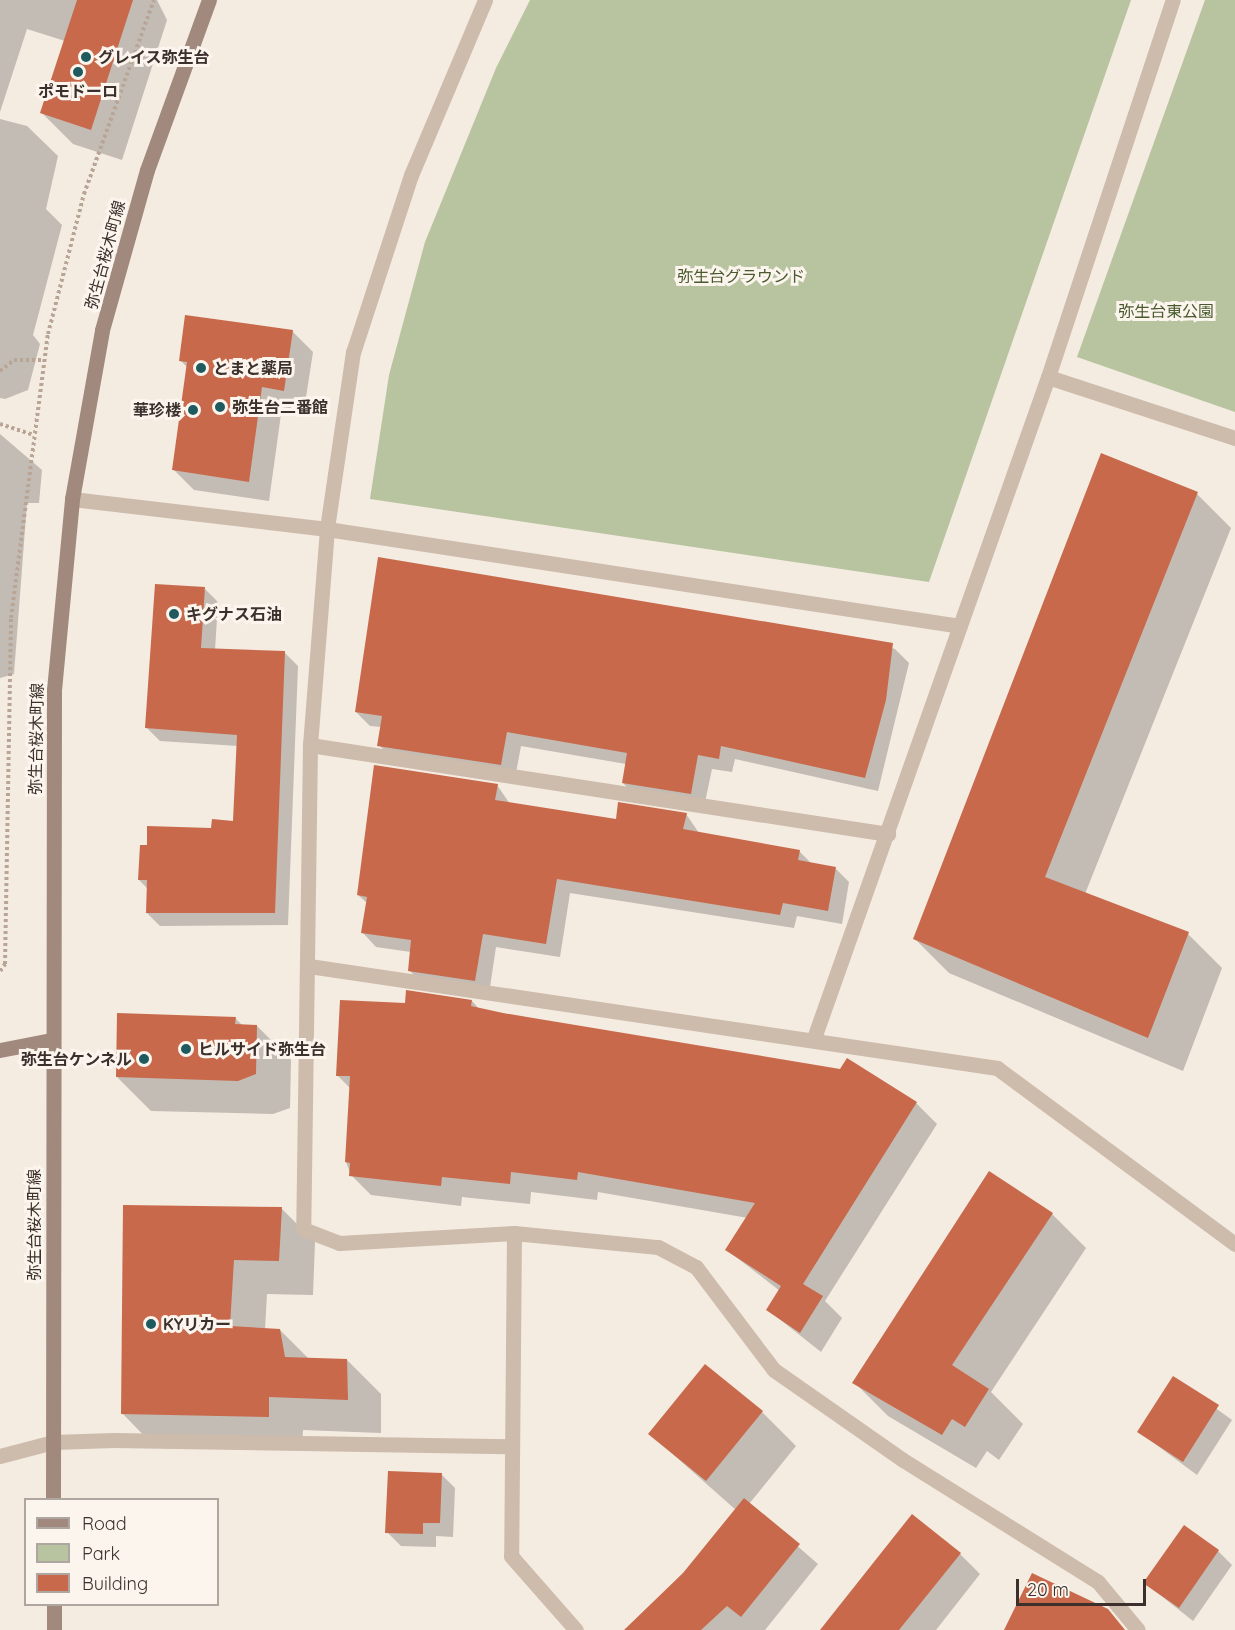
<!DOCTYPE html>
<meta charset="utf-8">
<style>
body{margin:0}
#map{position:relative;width:1235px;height:1630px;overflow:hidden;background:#f4ebe1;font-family:Quicksand,"Noto Sans JP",sans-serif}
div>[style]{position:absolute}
.green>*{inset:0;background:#b8c4a0}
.shadow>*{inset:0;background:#0003}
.building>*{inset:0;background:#c8694b}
.path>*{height:4px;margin-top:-2px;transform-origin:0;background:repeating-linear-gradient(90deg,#b9a596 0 3px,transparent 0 6px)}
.street>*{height:15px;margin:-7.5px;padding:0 7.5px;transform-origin:7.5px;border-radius:7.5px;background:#cdbbac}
.secondary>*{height:15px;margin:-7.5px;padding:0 7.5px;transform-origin:7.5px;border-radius:7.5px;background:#a18a7d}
.dots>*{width:16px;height:16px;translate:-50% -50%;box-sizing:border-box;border:3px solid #fbf5ee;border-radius:50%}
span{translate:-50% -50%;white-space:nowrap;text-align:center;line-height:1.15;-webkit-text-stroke:6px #fbf5ee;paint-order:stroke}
.poi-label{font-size:16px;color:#3b302b;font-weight:700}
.left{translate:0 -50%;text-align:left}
.right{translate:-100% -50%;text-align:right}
.street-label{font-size:16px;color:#3b302b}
.park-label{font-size:16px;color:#4a5a2e}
.legend{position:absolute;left:24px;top:1498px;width:195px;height:108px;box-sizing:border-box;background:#fbf5ee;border:2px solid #aea6a0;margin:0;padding:8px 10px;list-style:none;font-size:18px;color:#3b302b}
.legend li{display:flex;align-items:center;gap:12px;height:30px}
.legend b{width:30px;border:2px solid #aea6a0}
.scale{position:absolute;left:1016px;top:1579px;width:130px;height:27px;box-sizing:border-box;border:3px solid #3b302b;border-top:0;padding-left:8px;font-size:18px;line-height:21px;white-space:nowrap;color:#3b302b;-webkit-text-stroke:4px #fbf5ee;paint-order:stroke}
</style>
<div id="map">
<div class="green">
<i style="clip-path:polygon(530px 0,1131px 0,929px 582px,370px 499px,389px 375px,425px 242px,496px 68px)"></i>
<i style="clip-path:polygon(1205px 0,1235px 0,1235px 412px,1077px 357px)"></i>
</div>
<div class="shadow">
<i style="clip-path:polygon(0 0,157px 0,167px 20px,122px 160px,73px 144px,42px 113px,65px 41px,27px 29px,0 112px)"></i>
<i style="clip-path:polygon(0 119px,27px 126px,58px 156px,46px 209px,62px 225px,33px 335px,40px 344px,28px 390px,5px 399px,0 398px)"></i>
<i style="clip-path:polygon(292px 331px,313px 352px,304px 410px,282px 407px,269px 501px,194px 490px,174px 470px,188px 368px,180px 360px)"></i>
<i style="clip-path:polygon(0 434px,42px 470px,39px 503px,27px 503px,14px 674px,0 678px)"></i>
<i style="clip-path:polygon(1197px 494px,1231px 528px,1085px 894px,1188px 934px,1222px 968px,1183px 1071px,949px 973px,915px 939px)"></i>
<i style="clip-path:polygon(205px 589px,218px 602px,215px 650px,285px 653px,298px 666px,288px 925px,160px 926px,147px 913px,148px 889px,139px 880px,213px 830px,235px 822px,238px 746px,160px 741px,147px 728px)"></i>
<i style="clip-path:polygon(856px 637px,895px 649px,909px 663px,878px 791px,735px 759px,732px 772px,712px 769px,704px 807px,637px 797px,623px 783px,626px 764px,521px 746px,515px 778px,393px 759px,379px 745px,382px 727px,370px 726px,356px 712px)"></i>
<i style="clip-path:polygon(497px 785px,510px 804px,617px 821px,686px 814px,699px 833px,799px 851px,812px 864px,835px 868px,849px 882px,842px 924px,797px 916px,794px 928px,570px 893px,560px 957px,496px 947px,489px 994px,423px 984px,409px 970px,411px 952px,376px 947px,363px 933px,367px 903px,358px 895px)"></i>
<i style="clip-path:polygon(472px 1001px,480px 1010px,841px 1071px,848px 1060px,916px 1103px,937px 1124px,825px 1301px,842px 1318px,821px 1352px,768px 1310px,780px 1291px,727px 1250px,748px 1218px,598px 1192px,597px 1200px,531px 1192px,530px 1204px,462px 1197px,461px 1206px,371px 1195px,351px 1175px,346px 1162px,351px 1089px,337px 1075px,406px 1005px)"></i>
<i style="clip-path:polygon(235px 1018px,243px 1026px,257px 1026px,291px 1060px,290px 1108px,273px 1114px,151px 1111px,117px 1077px)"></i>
<i style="clip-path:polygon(989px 1173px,1052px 1214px,1086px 1248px,991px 1392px,1023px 1424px,999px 1460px,987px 1451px,976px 1468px,888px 1416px,854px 1382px)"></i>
<i style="clip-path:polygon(125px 1207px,281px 1208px,315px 1242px,313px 1295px,267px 1294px,265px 1329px,280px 1330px,309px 1359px,347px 1360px,381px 1394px,381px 1433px,303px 1430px,302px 1450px,156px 1448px,122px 1413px)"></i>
<i style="clip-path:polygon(1174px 1378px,1232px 1420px,1197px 1475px,1139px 1432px)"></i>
<i style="clip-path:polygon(762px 1412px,796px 1446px,749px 1504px,818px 1564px,765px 1630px,645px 1630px,736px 1510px,650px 1434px)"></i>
<i style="clip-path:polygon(441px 1474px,455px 1488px,453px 1537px,436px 1536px,436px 1547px,401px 1546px,387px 1532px)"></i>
<i style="clip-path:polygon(1218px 1551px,1232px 1565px,1193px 1621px,1145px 1583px)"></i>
<i style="clip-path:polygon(960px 1554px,980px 1574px,936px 1630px,829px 1630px)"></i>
</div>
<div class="building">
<i style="clip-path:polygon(77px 0,133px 0,91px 130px,40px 113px)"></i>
<i style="clip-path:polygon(185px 315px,293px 330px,284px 391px,262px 387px,249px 482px,172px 470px,187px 362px,179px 361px)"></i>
<i style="clip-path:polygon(1101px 453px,1198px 492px,1045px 877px,1189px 932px,1148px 1038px,913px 939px)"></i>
<i style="clip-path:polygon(378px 557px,893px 643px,886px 700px,865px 778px,721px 746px,719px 759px,698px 755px,691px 794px,622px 783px,627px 753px,507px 732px,501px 765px,377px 746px,382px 716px,355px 712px)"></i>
<i style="clip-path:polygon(155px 584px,205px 587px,201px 648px,285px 651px,275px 913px,146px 913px,147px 880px,138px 880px,140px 845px,147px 845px,147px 826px,211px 828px,212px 819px,233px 821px,237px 735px,145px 728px)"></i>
<i style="clip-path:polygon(374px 765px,498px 784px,495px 800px,616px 819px,618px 802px,687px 813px,683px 829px,800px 850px,798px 860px,836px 867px,828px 911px,783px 903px,780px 915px,557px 879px,546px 944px,483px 934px,475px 981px,408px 971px,411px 940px,361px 933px,367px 897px,357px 895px)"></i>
<i style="clip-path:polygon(406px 990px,472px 1000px,471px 1006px,503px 1013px,840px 1069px,847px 1058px,917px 1102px,803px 1284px,823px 1296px,800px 1333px,766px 1310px,781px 1286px,725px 1250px,755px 1203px,578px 1172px,577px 1180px,511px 1172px,510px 1184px,442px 1177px,441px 1186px,349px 1176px,350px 1163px,345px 1162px,350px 1076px,336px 1076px,340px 1000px,405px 1003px)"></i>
<i style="clip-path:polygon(117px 1013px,236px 1017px,235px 1024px,257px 1025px,256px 1074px,238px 1081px,116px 1077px)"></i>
<i style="clip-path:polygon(989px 1171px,1053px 1213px,952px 1365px,989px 1389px,965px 1427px,952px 1419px,942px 1435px,852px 1383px)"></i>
<i style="clip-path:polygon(123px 1205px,282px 1207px,279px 1261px,234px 1260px,230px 1326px,280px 1329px,285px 1357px,347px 1359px,348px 1400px,269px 1397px,269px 1417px,121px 1414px)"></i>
<i style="clip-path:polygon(705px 1364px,763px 1411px,706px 1481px,648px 1434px)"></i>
<i style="clip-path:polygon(1173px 1376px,1219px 1405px,1183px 1462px,1137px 1432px)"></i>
<i style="clip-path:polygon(388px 1471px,442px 1473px,440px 1523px,423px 1523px,423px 1534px,385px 1533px)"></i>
<i style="clip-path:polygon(744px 1498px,800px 1544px,741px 1617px,727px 1606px,701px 1630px,624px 1630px,683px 1573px)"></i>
<i style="clip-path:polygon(912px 1514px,961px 1553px,899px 1630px,820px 1630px)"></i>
<i style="clip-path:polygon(1184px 1525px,1219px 1550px,1179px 1608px,1143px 1583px)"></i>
<i style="clip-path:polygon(1032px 1573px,1108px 1609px,1125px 1630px,1004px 1630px)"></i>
</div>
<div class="path">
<i style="left:0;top:371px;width:18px;rotate:-38deg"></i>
<i style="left:14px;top:360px;width:30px"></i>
<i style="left:0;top:424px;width:35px;rotate:18deg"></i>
<i style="left:0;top:971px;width:9px;rotate:-54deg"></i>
<i style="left:5px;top:964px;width:346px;rotate:-89deg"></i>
<i style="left:11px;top:618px;width:286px;rotate:-82.6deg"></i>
<i style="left:48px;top:334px;width:145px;rotate:-75.6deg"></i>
<i style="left:84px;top:194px;width:206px;rotate:-70.2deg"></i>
</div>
<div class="street">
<i style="left:485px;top:0;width:190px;rotate:112.9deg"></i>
<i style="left:411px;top:175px;width:186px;rotate:108.1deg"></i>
<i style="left:353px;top:352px;width:179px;rotate:98.4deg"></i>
<i style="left:327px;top:529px;width:217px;rotate:94.5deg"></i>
<i style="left:310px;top:745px;width:484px;rotate:90.8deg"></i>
<i style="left:303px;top:1229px;width:39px;rotate:21deg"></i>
<i style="left:339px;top:1243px;width:175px;rotate:-3.3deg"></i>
<i style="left:514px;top:1233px;width:145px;rotate:5.6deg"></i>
<i style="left:658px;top:1247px;width:43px;rotate:27.8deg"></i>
<i style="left:696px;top:1267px;width:129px;rotate:52.9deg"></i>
<i style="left:774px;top:1370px;width:157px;rotate:34.9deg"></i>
<i style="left:903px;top:1460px;width:230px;rotate:32deg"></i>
<i style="left:1098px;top:1582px;width:62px;rotate:50.2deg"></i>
<i style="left:1048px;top:377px;width:197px;rotate:18.1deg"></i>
<i style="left:72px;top:499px;width:257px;rotate:6.7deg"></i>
<i style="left:327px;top:529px;width:640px;rotate:8.71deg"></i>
<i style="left:310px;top:745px;width:585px;rotate:8.75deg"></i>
<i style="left:309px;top:966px;width:696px;rotate:8.43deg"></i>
<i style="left:997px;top:1068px;width:296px;rotate:36.5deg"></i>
<i style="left:814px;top:1038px;width:701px;rotate:-70.51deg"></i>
<i style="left:1048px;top:377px;width:397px;rotate:-71.7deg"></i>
<i style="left:514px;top:1233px;width:323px;rotate:90.5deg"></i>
<i style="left:511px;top:1556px;width:98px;rotate:48.7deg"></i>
<i style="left:0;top:1456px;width:55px;rotate:-14.8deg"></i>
<i style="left:53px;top:1442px;width:61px;rotate:-1.9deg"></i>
<i style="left:114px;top:1440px;width:395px;rotate:0.9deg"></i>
</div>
<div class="secondary">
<i style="left:0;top:1050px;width:53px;rotate:-10.9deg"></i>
<i style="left:53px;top:1500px;width:810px;rotate:-89.93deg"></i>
<i style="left:54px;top:690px;width:192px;rotate:-84.6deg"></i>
<i style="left:72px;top:499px;width:172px;rotate:-79.9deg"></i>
<i style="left:102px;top:330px;width:166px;rotate:-74.3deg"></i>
<i style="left:147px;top:170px;width:181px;rotate:-70deg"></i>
<i style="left:54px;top:1604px;width:26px;rotate:90deg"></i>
</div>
<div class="dots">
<i style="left:86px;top:57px;background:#1f5a5e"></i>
<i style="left:78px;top:72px;background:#1f5a5e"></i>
<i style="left:201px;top:368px;background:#1f5a5e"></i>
<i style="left:220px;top:407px;background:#1f5a5e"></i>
<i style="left:193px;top:410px;background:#1f5a5e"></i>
<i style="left:174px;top:614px;background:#1f5a5e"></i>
<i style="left:186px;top:1049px;background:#1f5a5e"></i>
<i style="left:144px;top:1059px;background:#1f5a5e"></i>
<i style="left:151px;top:1324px;background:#1f5a5e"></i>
</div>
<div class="poi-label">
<span class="left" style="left:98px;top:57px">グレイス弥生台</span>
<span style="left:78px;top:91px">ポモドーロ</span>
<span class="left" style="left:213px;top:368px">とまと薬局</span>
<span class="left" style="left:232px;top:407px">弥生台二番館</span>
<span class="right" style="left:181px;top:410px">華珍楼</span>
<span class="left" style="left:186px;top:614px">キグナス石油</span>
<span class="left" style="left:198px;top:1049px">ヒルサイド弥生台</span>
<span class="right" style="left:132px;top:1059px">弥生台ケンネル</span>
<span class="left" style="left:163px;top:1324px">KYリカー</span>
</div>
<div class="street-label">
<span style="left:105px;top:255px;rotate:-75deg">弥生台桜木町線</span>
<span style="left:36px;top:739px;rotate:-89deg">弥生台桜木町線</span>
<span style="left:34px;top:1225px;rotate:-90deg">弥生台桜木町線</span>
</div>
<div class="park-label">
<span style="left:741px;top:276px">弥生台グラウンド</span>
<span style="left:1166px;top:311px">弥生台東公園</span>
</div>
<ul class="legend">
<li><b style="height:8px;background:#a18a7d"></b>Road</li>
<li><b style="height:16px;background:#b8c4a0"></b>Park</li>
<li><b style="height:16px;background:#c8694b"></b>Building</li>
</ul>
<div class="scale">20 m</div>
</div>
